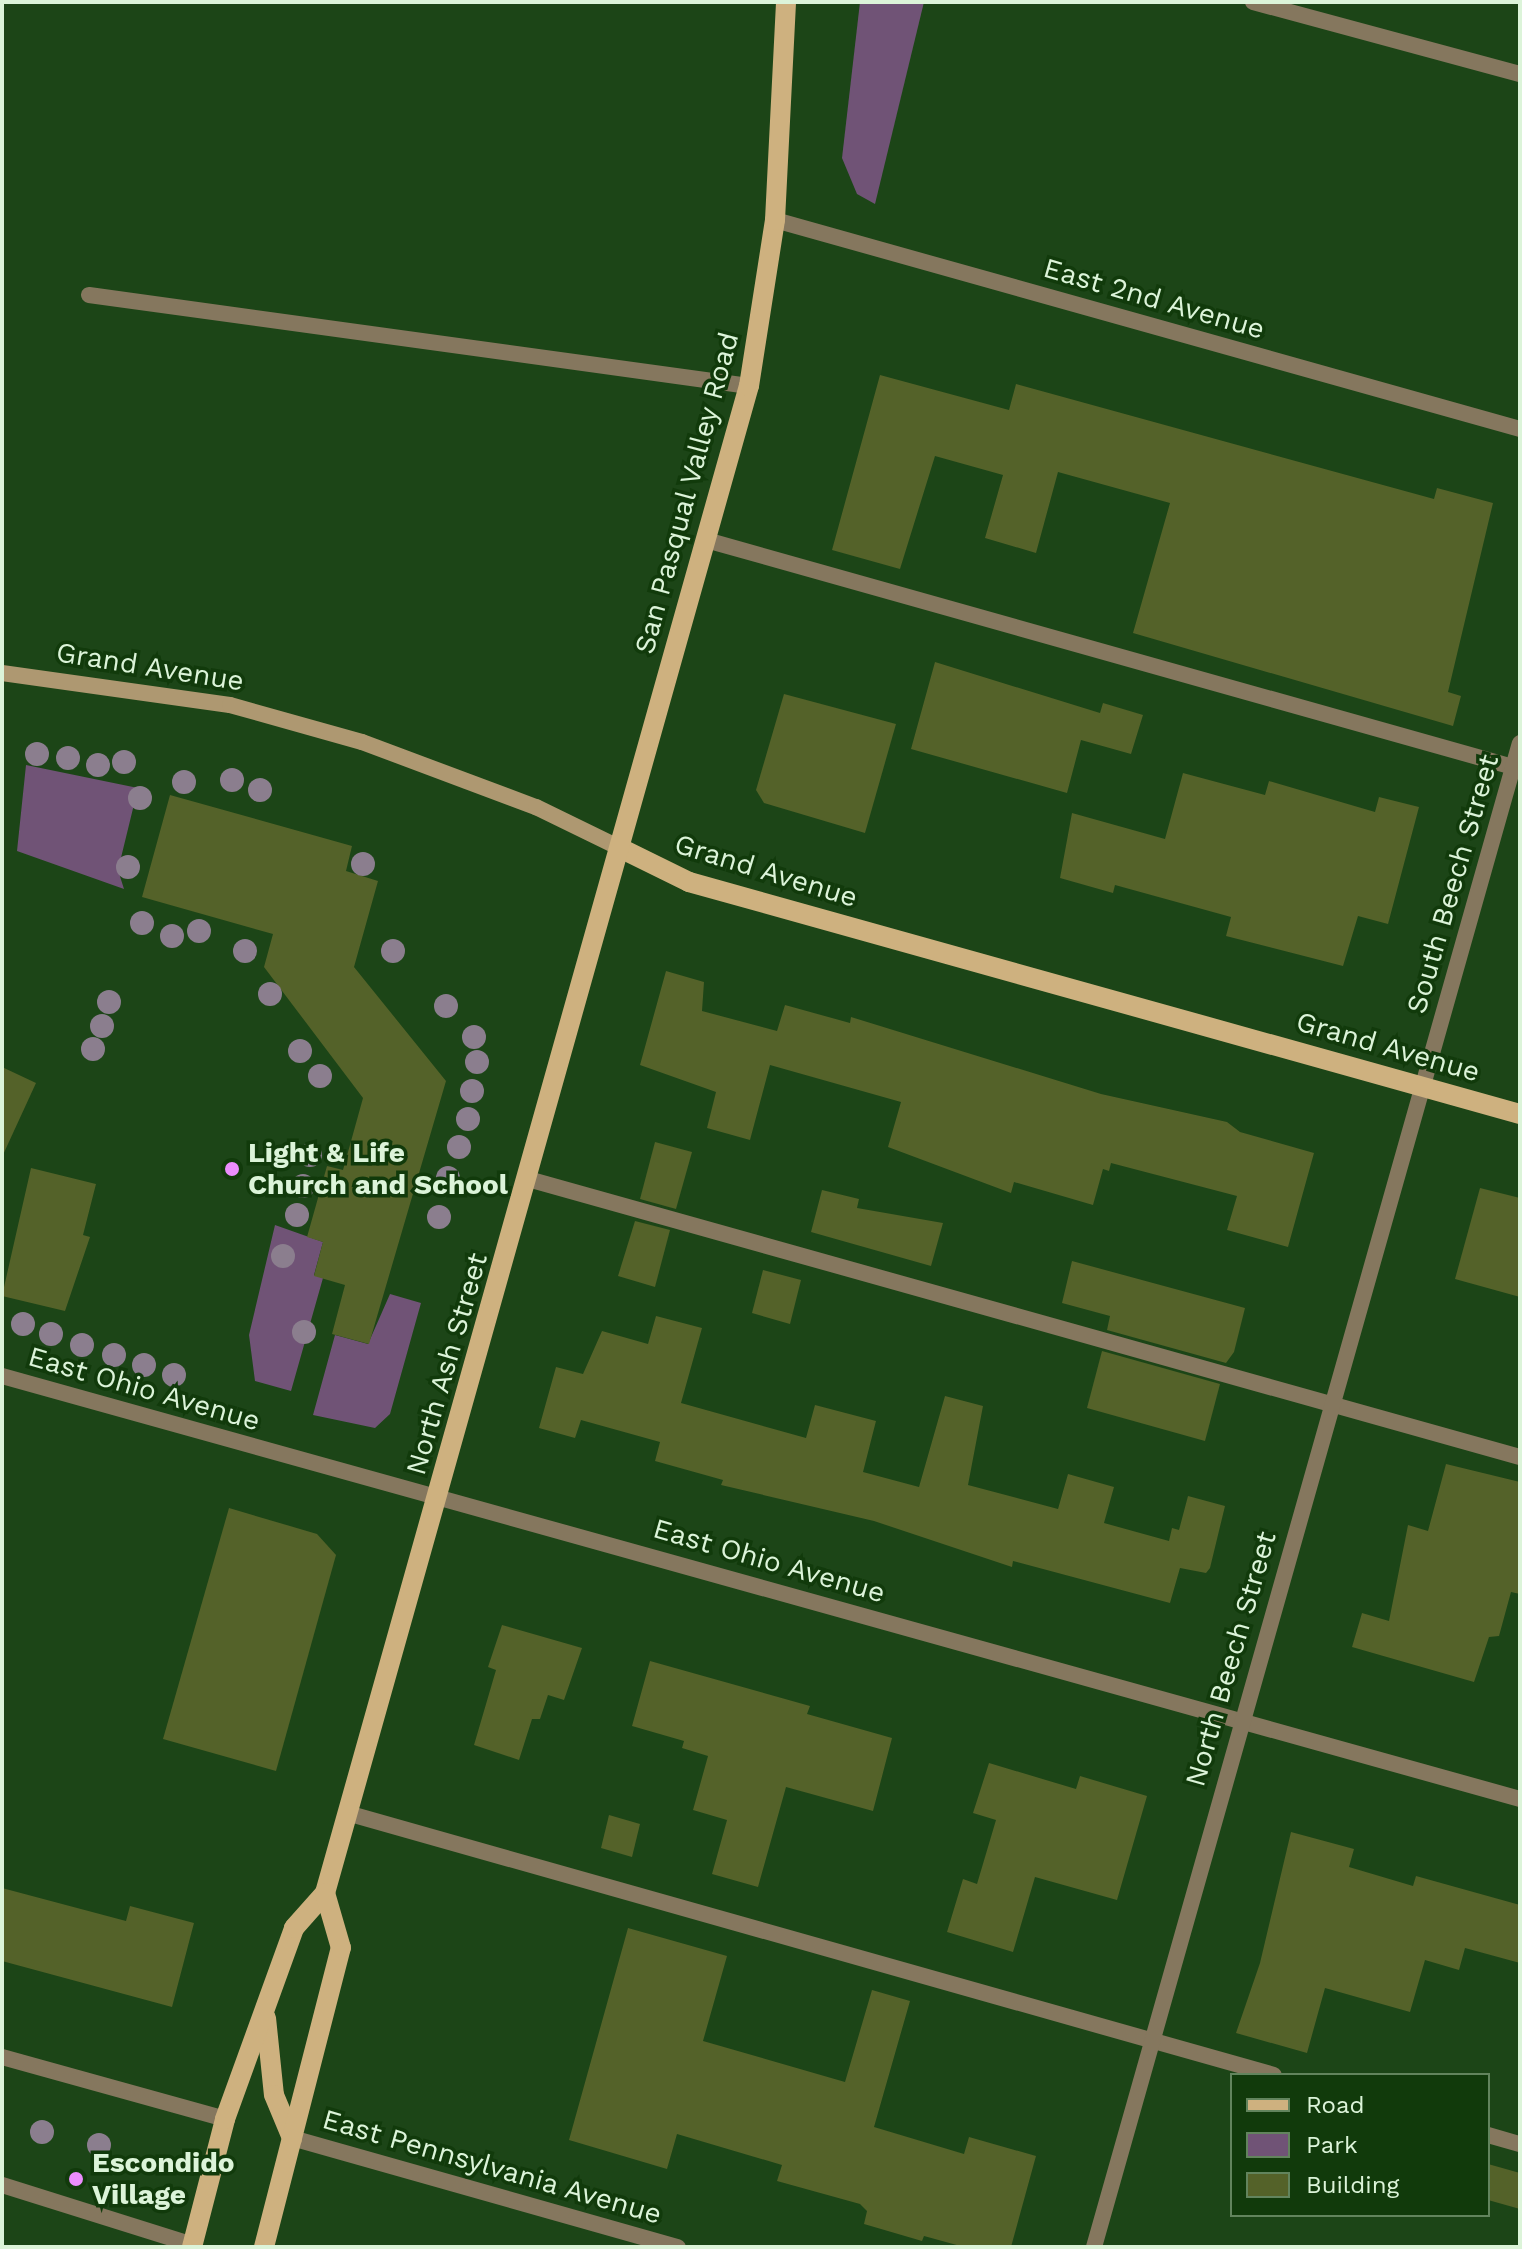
<!DOCTYPE html>
<style>
body{margin:0}
#map{position:relative;width:1522px;height:2249px;overflow:hidden;background:#1c4517;font-family:"Work Sans",sans-serif}
div>[style]{position:absolute}
.green>*{inset:0;background:#705376}
.building>*{inset:0;background:#546229}
.lane>*{height:16px;margin:-8px;padding:0 8px;transform-origin:8px;border-radius:8px;background:#85775e}
.street>*{height:16px;margin:-8px;padding:0 8px;transform-origin:8px;border-radius:8px;background:#85775e}
.secondary>*{height:16px;margin:-8px;padding:0 8px;transform-origin:8px;border-radius:8px;background:#ae9871}
.primary>*{height:20px;margin:-10px;padding:0 10px;transform-origin:10px;border-radius:10px;background:#ceb17f}
.trees>*{width:24px;height:24px;margin:-12px;border-radius:50%;background:#8b7e8e}
.dots>*{width:22px;height:22px;translate:-50% -50%;box-sizing:border-box;border:4px solid #113a0b;border-radius:50%}
span{translate:-50% -50%;white-space:nowrap;text-align:center;line-height:1.15;-webkit-text-stroke:7px #113a0b;paint-order:stroke}
.street-label{font-size:28px;color:#dcf4d9}
.poi-label{font-size:28px;color:#dcf4d9;font-weight:700}
.left{translate:0 -50%;text-align:left}
.frame{position:absolute;inset:0;border:4px solid #dcf4d9;pointer-events:none}
.legend{position:absolute;left:1230px;top:2073px;width:260px;height:144px;box-sizing:border-box;background:#113a0b;border:2px solid #62845d;margin:0;padding:10px 14px;list-style:none;font-size:24px;color:#dcf4d9}
.legend li{display:flex;align-items:center;gap:16px;height:40px}
.legend b{width:40px;border:2px solid #62845d}
</style>
<div id="map">
<div class="green">
<i style="clip-path:polygon(860px 2px,924px 2px,875px 204px,857px 194px,842px 158px)"></i>
<i style="clip-path:polygon(26px 765px,138px 788px,118px 870px,124px 889px,17px 851px)"></i>
<i style="clip-path:polygon(275px 1225px,323px 1242px,314px 1275px,323px 1278px,291px 1391px,255px 1381px,249px 1335px)"></i>
<i style="clip-path:polygon(390px 1294px,421px 1303px,390px 1414px,375px 1428px,313px 1415px,335px 1335px,368px 1344px)"></i>
</div>
<div class="building">
<i style="clip-path:polygon(880px 375px,1009px 410px,1016px 384px,1434px 499px,1437px 488px,1493px 503px,1448px 692px,1461px 696px,1453px 726px,1133px 633px,1170px 503px,1058px 472px,1036px 553px,985px 538px,1003px 475px,935px 456px,900px 569px,832px 550px)"></i>
<i style="clip-path:polygon(935px 662px,1100px 713px,1103px 703px,1143px 715px,1131px 754px,1081px 740px,1067px 793px,911px 749px)"></i>
<i style="clip-path:polygon(784px 694px,896px 724px,865px 833px,764px 803px,756px 790px)"></i>
<i style="clip-path:polygon(1183px 773px,1265px 795px,1269px 781px,1375px 812px,1379px 797px,1419px 807px,1388px 924px,1358px 916px,1343px 966px,1226px 936px,1231px 917px,1115px 885px,1113px 893px,1060px 878px,1072px 813px,1165px 839px)"></i>
<i style="clip-path:polygon(170px 795px,352px 846px,346px 871px,378px 881px,354px 967px,446px 1081px,369px 1344px,332px 1334px,345px 1285px,314px 1276px,323px 1242px,307px 1237px,327px 1166px,343px 1170px,363px 1098px,264px 967px,273px 934px,142px 897px)"></i>
<i style="clip-path:polygon(666px 971px,704px 982px,702px 1011px,777px 1031px,785px 1005px,850px 1023px,851px 1017px,1101px 1094px,1227px 1122px,1240px 1132px,1314px 1153px,1288px 1247px,1227px 1230px,1237px 1196px,1111px 1163px,1109px 1171px,1103px 1169px,1093px 1205px,1014px 1182px,1011px 1193px,888px 1147px,901px 1102px,770px 1065px,750px 1140px,707px 1128px,716px 1092px,640px 1065px)"></i>
<i style="clip-path:polygon(2px 1067px,36px 1083px,2px 1157px)"></i>
<i style="clip-path:polygon(655px 1142px,692px 1152px,676px 1209px,640px 1199px)"></i>
<i style="clip-path:polygon(31px 1168px,96px 1184px,83px 1235px,90px 1237px,65px 1311px,2px 1296px)"></i>
<i style="clip-path:polygon(1480px 1188px,1520px 1198px,1520px 1297px,1455px 1279px)"></i>
<i style="clip-path:polygon(822px 1190px,859px 1199px,857px 1208px,943px 1223px,931px 1266px,811px 1232px)"></i>
<i style="clip-path:polygon(635px 1221px,670px 1230px,655px 1287px,618px 1276px)"></i>
<i style="clip-path:polygon(1072px 1261px,1245px 1308px,1234px 1352px,1226px 1363px,1107px 1330px,1110px 1316px,1062px 1303px)"></i>
<i style="clip-path:polygon(763px 1270px,801px 1280px,790px 1324px,752px 1313px)"></i>
<i style="clip-path:polygon(656px 1316px,702px 1328px,681px 1403px,806px 1438px,815px 1405px,876px 1421px,863px 1472px,919px 1487px,945px 1396px,983px 1406px,968px 1485px,1058px 1509px,1068px 1474px,1114px 1487px,1104px 1523px,1169px 1541px,1172px 1528px,1179px 1530px,1188px 1496px,1225px 1506px,1210px 1568px,1206px 1573px,1180px 1568px,1170px 1603px,1013px 1561px,1012px 1567px,874px 1521px,721px 1485px,723px 1480px,655px 1461px,660px 1442px,581px 1420px,575px 1438px,539px 1428px,556px 1367px,583px 1374px,602px 1331px,648px 1344px)"></i>
<i style="clip-path:polygon(1102px 1351px,1220px 1384px,1205px 1441px,1087px 1408px)"></i>
<i style="clip-path:polygon(1446px 1464px,1520px 1482px,1520px 1594px,1511px 1592px,1499px 1636px,1489px 1637px,1474px 1682px,1352px 1647px,1362px 1613px,1389px 1621px,1408px 1525px,1428px 1531px)"></i>
<i style="clip-path:polygon(229px 1508px,317px 1534px,336px 1555px,276px 1771px,163px 1739px)"></i>
<i style="clip-path:polygon(502px 1625px,582px 1648px,564px 1700px,548px 1695px,540px 1719px,532px 1719px,519px 1760px,474px 1745px,496px 1670px,488px 1667px)"></i>
<i style="clip-path:polygon(650px 1661px,810px 1706px,807px 1714px,892px 1738px,873px 1811px,786px 1787px,758px 1887px,712px 1874px,727px 1820px,693px 1810px,708px 1756px,682px 1748px,684px 1741px,632px 1726px)"></i>
<i style="clip-path:polygon(989px 1763px,1076px 1789px,1080px 1776px,1147px 1796px,1117px 1900px,1035px 1877px,1013px 1952px,947px 1932px,963px 1879px,977px 1884px,996px 1820px,973px 1813px)"></i>
<i style="clip-path:polygon(609px 1815px,640px 1824px,632px 1857px,601px 1848px)"></i>
<i style="clip-path:polygon(1291px 1832px,1354px 1849px,1349px 1867px,1413px 1886px,1416px 1876px,1520px 1905px,1520px 1963px,1465px 1948px,1459px 1970px,1425px 1960px,1410px 2012px,1325px 1988px,1307px 2053px,1236px 2033px,1260px 1963px)"></i>
<i style="clip-path:polygon(2px 1888px,126px 1921px,130px 1906px,194px 1923px,172px 2007px,2px 1961px)"></i>
<i style="clip-path:polygon(628px 1928px,727px 1956px,703px 2041px,845px 2082px,872px 1990px,910px 2001px,874px 2127px,964px 2154px,969px 2137px,1036px 2156px,1011px 2247px,964px 2247px,924px 2236px,922px 2241px,864px 2224px,867px 2211px,860px 2204px,777px 2181px,782px 2165px,677px 2134px,667px 2169px,569px 2140px)"></i>
<i style="clip-path:polygon(1488px 2164px,1520px 2173px,1520px 2209px,1488px 2200px)"></i>
</div>
<div class="lane">
<i style="left:89px;top:295px;width:666px;rotate:7.85deg"></i>
<i style="left:706px;top:540px;width:846px;rotate:15.71deg"></i>
<i style="left:528px;top:1179px;width:1030px;rotate:15.66deg"></i>
<i style="left:347px;top:1813px;width:963px;rotate:15.78deg"></i>
<i style="left:1488px;top:2135px;width:33px;rotate:16deg"></i>
<i style="left:2px;top:2185px;width:200px;rotate:17.4deg"></i>
</div>
<div class="street">
<i style="left:1253px;top:2px;width:277px;rotate:15.1deg"></i>
<i style="left:775px;top:220px;width:774px;rotate:15.67deg"></i>
<i style="left:2px;top:1376px;width:1576px;rotate:15.57deg"></i>
<i style="left:2px;top:2057px;width:231px;rotate:15.5deg"></i>
<i style="left:292px;top:2138px;width:401px;rotate:15.8deg"></i>
<i style="left:1094px;top:2247px;width:1563px;rotate:-74.19deg"></i>
</div>
<div class="secondary">
<i style="left:2px;top:673px;width:230px;rotate:8deg"></i>
<i style="left:230px;top:705px;width:137px;rotate:15.7deg"></i>
<i style="left:362px;top:742px;width:186px;rotate:20.5deg"></i>
<i style="left:536px;top:807px;width:93px;rotate:26deg"></i>
</div>
<div class="primary">
<i style="left:620px;top:848px;width:77px;rotate:26.2deg"></i>
<i style="left:689px;top:882px;width:863px;rotate:15.6deg"></i>
<i style="left:266px;top:2018px;width:77px;rotate:84.1deg"></i>
<i style="left:274px;top:2095px;width:47px;rotate:67.3deg"></i>
<i style="left:192px;top:2247px;width:132px;rotate:-75.5deg"></i>
<i style="left:225px;top:2119px;width:203px;rotate:-70.1deg"></i>
<i style="left:294px;top:1928px;width:47px;rotate:-48.5deg"></i>
<i style="left:325px;top:1893px;width:1566px;rotate:-74.29deg"></i>
<i style="left:749px;top:386px;width:168px;rotate:-81.1deg"></i>
<i style="left:775px;top:220px;width:218px;rotate:-87.1deg"></i>
<i style="left:264px;top:2247px;width:309px;rotate:-75.6deg"></i>
<i style="left:341px;top:1948px;width:57px;rotate:-106.2deg"></i>
</div>
<div class="trees">
<i style="left:37px;top:754px"></i>
<i style="left:68px;top:758px"></i>
<i style="left:124px;top:762px"></i>
<i style="left:98px;top:765px"></i>
<i style="left:232px;top:780px"></i>
<i style="left:184px;top:782px"></i>
<i style="left:260px;top:790px"></i>
<i style="left:140px;top:798px"></i>
<i style="left:363px;top:864px"></i>
<i style="left:128px;top:867px"></i>
<i style="left:142px;top:923px"></i>
<i style="left:199px;top:931px"></i>
<i style="left:172px;top:936px"></i>
<i style="left:245px;top:951px"></i>
<i style="left:393px;top:951px"></i>
<i style="left:270px;top:994px"></i>
<i style="left:109px;top:1002px"></i>
<i style="left:446px;top:1006px"></i>
<i style="left:102px;top:1026px"></i>
<i style="left:474px;top:1037px"></i>
<i style="left:93px;top:1049px"></i>
<i style="left:300px;top:1051px"></i>
<i style="left:477px;top:1062px"></i>
<i style="left:320px;top:1076px"></i>
<i style="left:472px;top:1091px"></i>
<i style="left:468px;top:1119px"></i>
<i style="left:459px;top:1147px"></i>
<i style="left:310px;top:1155px"></i>
<i style="left:448px;top:1178px"></i>
<i style="left:303px;top:1186px"></i>
<i style="left:297px;top:1215px"></i>
<i style="left:439px;top:1217px"></i>
<i style="left:283px;top:1256px"></i>
<i style="left:23px;top:1324px"></i>
<i style="left:304px;top:1332px"></i>
<i style="left:51px;top:1334px"></i>
<i style="left:82px;top:1345px"></i>
<i style="left:114px;top:1355px"></i>
<i style="left:144px;top:1365px"></i>
<i style="left:174px;top:1375px"></i>
<i style="left:42px;top:2132px"></i>
<i style="left:99px;top:2145px"></i>
</div>
<div class="dots">
<i style="left:232px;top:1169px;background:#eb8dfc"></i>
<i style="left:76px;top:2179px;background:#eb8dfc"></i>
</div>
<div class="street-label">
<span style="left:1154px;top:299px;rotate:16deg">East 2nd Avenue</span>
<span style="left:687px;top:493px;rotate:-75deg">San Pasqual Valley Road</span>
<span style="left:150px;top:667px;rotate:9deg">Grand Avenue</span>
<span style="left:766px;top:871px;rotate:17deg">Grand Avenue</span>
<span style="left:1453px;top:884px;rotate:-74deg">South Beech Street</span>
<span style="left:1388px;top:1047px;rotate:16deg">Grand Avenue</span>
<span style="left:447px;top:1364px;rotate:-74deg">North Ash Street</span>
<span style="left:144px;top:1389px;rotate:16deg">East Ohio Avenue</span>
<span style="left:769px;top:1561px;rotate:16deg">East Ohio Avenue</span>
<span style="left:1231px;top:1659px;rotate:-74deg">North Beech Street</span>
<span style="left:492px;top:2167px;rotate:16deg">East Pennsylvania Avenue</span>
</div>
<div class="poi-label">
<span class="left" style="left:248px;top:1169px">Light &amp; Life<br>Church and School</span>
<span class="left" style="left:92px;top:2179px">Escondido<br>Village</span>
</div>
<div class="frame"></div>
<ul class="legend">
<li><b style="height:10px;background:#ceb17f"></b>Road</li>
<li><b style="height:22px;background:#705376"></b>Park</li>
<li><b style="height:22px;background:#546229"></b>Building</li>
</ul>
</div>
